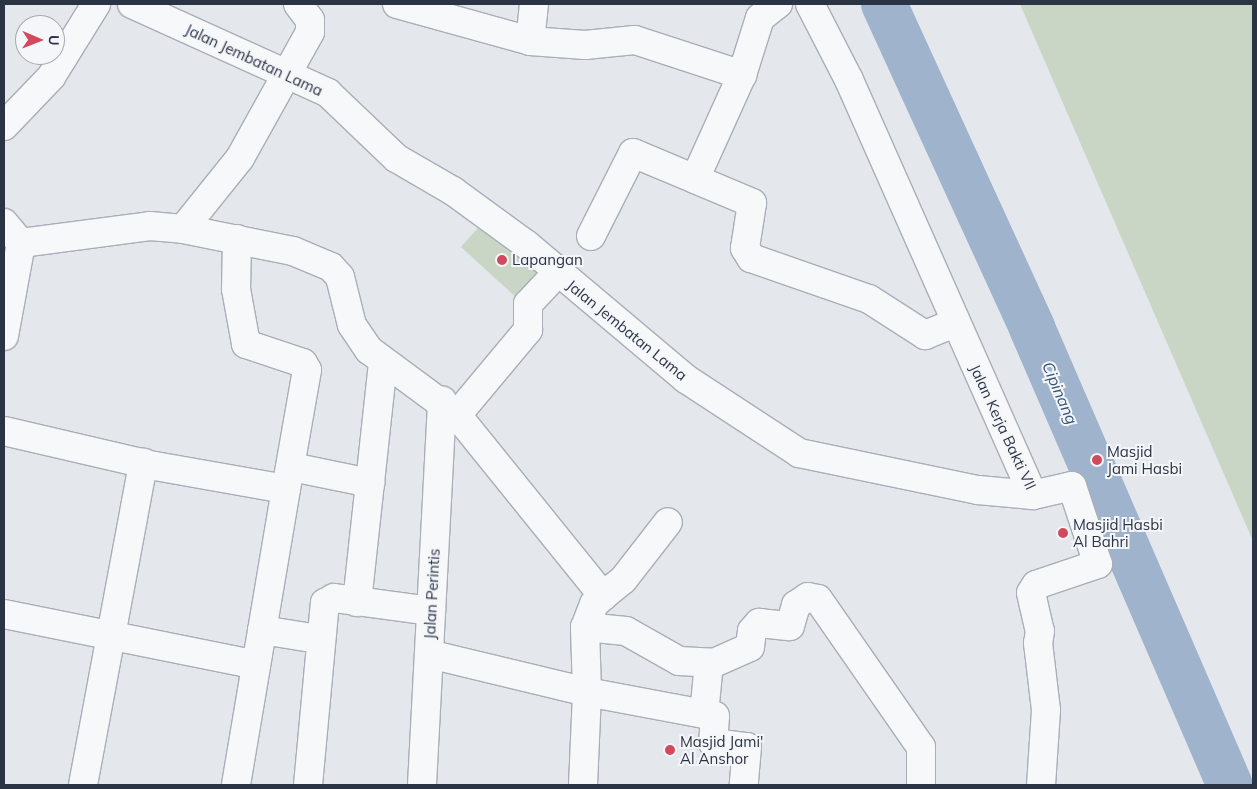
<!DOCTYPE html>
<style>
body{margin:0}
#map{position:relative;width:1257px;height:789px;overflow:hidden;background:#e4e7ec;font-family:Mulish,sans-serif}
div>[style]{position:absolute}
.green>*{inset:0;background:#c9d6c5}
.river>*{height:46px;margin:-23px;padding:0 23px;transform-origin:23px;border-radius:23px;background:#9fb4cc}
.roads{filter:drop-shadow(1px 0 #a9aeb7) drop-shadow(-1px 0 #a9aeb7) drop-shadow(0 1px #a9aeb7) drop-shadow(0 -1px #a9aeb7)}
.minor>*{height:28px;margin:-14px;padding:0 14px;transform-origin:14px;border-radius:14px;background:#f7f8fa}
.dots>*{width:14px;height:14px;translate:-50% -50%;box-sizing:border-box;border:2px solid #f4f6f9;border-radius:50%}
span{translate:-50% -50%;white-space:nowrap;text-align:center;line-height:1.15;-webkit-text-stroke:4px #f4f6f9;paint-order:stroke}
.street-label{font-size:15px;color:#2b3445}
.poi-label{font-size:15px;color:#2b3445}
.left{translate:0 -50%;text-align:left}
.water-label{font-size:16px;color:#34527a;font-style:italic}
.frame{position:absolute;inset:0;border:5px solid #2b3445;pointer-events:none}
.north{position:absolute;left:15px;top:15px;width:50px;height:50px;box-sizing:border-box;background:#f4f6f9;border:1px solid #a4a8b1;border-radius:50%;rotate:91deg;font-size:14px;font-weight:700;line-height:20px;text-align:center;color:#2b3445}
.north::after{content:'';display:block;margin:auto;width:18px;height:22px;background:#d1495b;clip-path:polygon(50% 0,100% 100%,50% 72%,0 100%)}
</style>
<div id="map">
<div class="green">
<i style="clip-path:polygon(1020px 4px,1253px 4px,1253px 541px,1023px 11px)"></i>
<i style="clip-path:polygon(486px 219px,543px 273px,519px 300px,461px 247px)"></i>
</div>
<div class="river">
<i style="left:884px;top:4px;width:356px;rotate:65.4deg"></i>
<i style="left:1032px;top:328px;width:498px;rotate:66.6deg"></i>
</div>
<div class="roads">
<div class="minor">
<i style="left:132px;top:4px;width:215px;rotate:24.4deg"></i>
<i style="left:328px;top:93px;width:94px;rotate:43.7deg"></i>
<i style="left:396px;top:158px;width:66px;rotate:30.1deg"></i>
<i style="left:453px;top:191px;width:92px;rotate:36.1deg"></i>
<i style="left:527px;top:245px;width:208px;rotate:40.1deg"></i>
<i style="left:686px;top:379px;width:135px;rotate:33.2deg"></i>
<i style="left:799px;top:453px;width:183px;rotate:11.7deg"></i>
<i style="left:978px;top:490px;width:55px;rotate:5.2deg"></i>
<i style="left:1033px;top:495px;width:40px;rotate:-13deg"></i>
<i style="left:1072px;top:486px;width:82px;rotate:71.6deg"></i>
<i style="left:1098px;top:564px;width:65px;rotate:161.3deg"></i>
<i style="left:1036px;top:585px;width:9px;rotate:122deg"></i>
<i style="left:1031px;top:593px;width:39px;rotate:77deg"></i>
<i style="left:1040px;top:631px;width:12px;rotate:99deg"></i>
<i style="left:1038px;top:643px;width:67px;rotate:83.2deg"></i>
<i style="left:1046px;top:710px;width:75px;rotate:93.8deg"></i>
<i style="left:397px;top:4px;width:138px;rotate:15.5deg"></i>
<i style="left:534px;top:4px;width:37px;rotate:96deg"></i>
<i style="left:530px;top:41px;width:55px;rotate:4.2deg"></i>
<i style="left:585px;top:45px;width:50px;rotate:-5.7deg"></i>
<i style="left:635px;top:40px;width:113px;rotate:18.1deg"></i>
<i style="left:810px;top:4px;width:85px;rotate:62.8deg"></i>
<i style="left:849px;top:80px;width:454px;rotate:66.1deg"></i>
<i style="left:4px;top:126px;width:68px;rotate:-46.2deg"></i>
<i style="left:51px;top:77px;width:86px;rotate:-58.3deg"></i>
<i style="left:695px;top:179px;width:62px;rotate:22.8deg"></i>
<i style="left:752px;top:203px;width:46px;rotate:98.8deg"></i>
<i style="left:745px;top:248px;width:12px;rotate:59deg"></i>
<i style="left:751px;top:258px;width:125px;rotate:19.2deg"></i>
<i style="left:869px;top:299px;width:67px;rotate:32.7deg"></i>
<i style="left:925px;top:335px;width:32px;rotate:-22deg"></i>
<i style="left:4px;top:223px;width:26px;rotate:50deg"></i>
<i style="left:183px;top:229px;width:91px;rotate:-51.2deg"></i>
<i style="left:240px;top:158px;width:144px;rotate:-60.9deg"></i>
<i style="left:310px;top:32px;width:12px;rotate:-90deg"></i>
<i style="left:310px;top:20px;width:20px;rotate:-127deg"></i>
<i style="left:591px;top:236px;width:93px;rotate:-63.2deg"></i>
<i style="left:633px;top:153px;width:67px;rotate:22.8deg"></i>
<i style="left:695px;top:179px;width:114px;rotate:-65.7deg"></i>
<i style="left:742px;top:75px;width:60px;rotate:-72.5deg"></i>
<i style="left:760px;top:18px;width:23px;rotate:-38deg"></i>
<i style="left:237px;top:239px;width:50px;rotate:91.1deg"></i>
<i style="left:236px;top:289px;width:56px;rotate:79.7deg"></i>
<i style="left:246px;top:344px;width:60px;rotate:18.4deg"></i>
<i style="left:303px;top:363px;width:8px;rotate:60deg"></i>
<i style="left:307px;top:370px;width:121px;rotate:100deg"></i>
<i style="left:21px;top:243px;width:130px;rotate:-7.5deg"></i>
<i style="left:150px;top:226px;width:33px;rotate:5deg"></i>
<i style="left:183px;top:229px;width:112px;rotate:11.3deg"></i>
<i style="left:293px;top:251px;width:41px;rotate:22.8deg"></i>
<i style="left:331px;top:267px;width:13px;rotate:48deg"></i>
<i style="left:340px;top:277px;width:49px;rotate:76deg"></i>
<i style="left:352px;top:325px;width:30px;rotate:56deg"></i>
<i style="left:369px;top:350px;width:109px;rotate:36.5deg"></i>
<i style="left:457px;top:415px;width:233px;rotate:51.1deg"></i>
<i style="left:603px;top:596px;width:12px;rotate:138deg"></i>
<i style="left:594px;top:604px;width:25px;rotate:111deg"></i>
<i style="left:585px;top:627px;width:41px;rotate:5.6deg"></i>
<i style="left:626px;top:631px;width:61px;rotate:29.5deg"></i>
<i style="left:679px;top:661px;width:35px;rotate:3deg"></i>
<i style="left:714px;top:663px;width:39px;rotate:-24deg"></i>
<i style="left:750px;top:647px;width:16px;rotate:-83deg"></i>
<i style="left:752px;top:631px;width:11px;rotate:-49deg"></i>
<i style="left:759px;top:623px;width:31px;rotate:6deg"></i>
<i style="left:790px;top:626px;width:22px;rotate:-74deg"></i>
<i style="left:796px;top:605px;width:14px;rotate:-34deg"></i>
<i style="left:808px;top:597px;width:10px;rotate:11deg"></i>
<i style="left:818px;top:599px;width:180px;rotate:55.2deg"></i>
<i style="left:921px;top:747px;width:38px;rotate:90deg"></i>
<i style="left:4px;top:336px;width:95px;rotate:-79.6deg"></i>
<i style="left:457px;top:415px;width:111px;rotate:-50.1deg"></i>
<i style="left:528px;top:330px;width:26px;rotate:-90deg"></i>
<i style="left:528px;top:304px;width:42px;rotate:-46.9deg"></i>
<i style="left:4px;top:431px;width:155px;rotate:13.1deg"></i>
<i style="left:155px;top:466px;width:133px;rotate:10deg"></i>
<i style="left:286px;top:489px;width:300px;rotate:99.6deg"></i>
<i style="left:292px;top:467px;width:80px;rotate:11.6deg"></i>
<i style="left:603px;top:596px;width:26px;rotate:-39deg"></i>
<i style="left:623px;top:580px;width:73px;rotate:-52.2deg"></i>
<i style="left:357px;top:602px;width:241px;rotate:-83.8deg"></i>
<i style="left:4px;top:614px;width:257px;rotate:11.4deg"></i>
<i style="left:262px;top:630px;width:58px;rotate:9deg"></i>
<i style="left:429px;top:654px;width:163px;rotate:13.5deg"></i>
<i style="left:587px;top:692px;width:65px;rotate:-91.8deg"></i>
<i style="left:709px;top:663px;width:51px;rotate:95.6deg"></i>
<i style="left:704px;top:714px;width:11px;rotate:10deg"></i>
<i style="left:715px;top:716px;width:27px;rotate:94deg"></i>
<i style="left:713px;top:743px;width:34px;rotate:7deg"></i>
<i style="left:747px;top:747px;width:38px;rotate:95deg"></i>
<i style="left:83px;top:785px;width:328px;rotate:-79.4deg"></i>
<i style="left:308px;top:785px;width:183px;rotate:-84.7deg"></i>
<i style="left:325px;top:603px;width:10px;rotate:-29deg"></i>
<i style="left:334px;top:598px;width:98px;rotate:7.6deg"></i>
<i style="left:422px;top:785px;width:385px;rotate:-87deg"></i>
<i style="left:583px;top:785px;width:93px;rotate:-87.5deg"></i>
<i style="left:587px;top:692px;width:119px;rotate:10.6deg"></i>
</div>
</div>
<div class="dots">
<i style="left:502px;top:260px;background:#d1495b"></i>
<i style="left:1097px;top:460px;background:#d1495b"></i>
<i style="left:1063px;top:533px;background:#d1495b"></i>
<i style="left:670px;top:750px;background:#d1495b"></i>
</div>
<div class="street-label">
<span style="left:254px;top:60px;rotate:25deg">Jalan Jembatan Lama</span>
<span style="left:627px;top:330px;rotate:39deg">Jalan Jembatan Lama</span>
<span style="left:1003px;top:427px;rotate:65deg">Jalan Kerja Bakti VII</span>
<span style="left:432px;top:594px;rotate:-87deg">Jalan Perintis</span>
</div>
<div class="poi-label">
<span class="left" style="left:512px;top:260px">Lapangan</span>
<span class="left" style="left:1107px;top:460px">Masjid<br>Jami Hasbi</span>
<span class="left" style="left:1073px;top:533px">Masjid Hasbi<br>Al Bahri</span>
<span class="left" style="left:680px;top:750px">Masjid Jami'<br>Al Anshor</span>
</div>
<div class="water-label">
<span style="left:1060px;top:393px;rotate:67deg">Cipinang</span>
</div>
<div class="frame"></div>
<div class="north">U</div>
</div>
